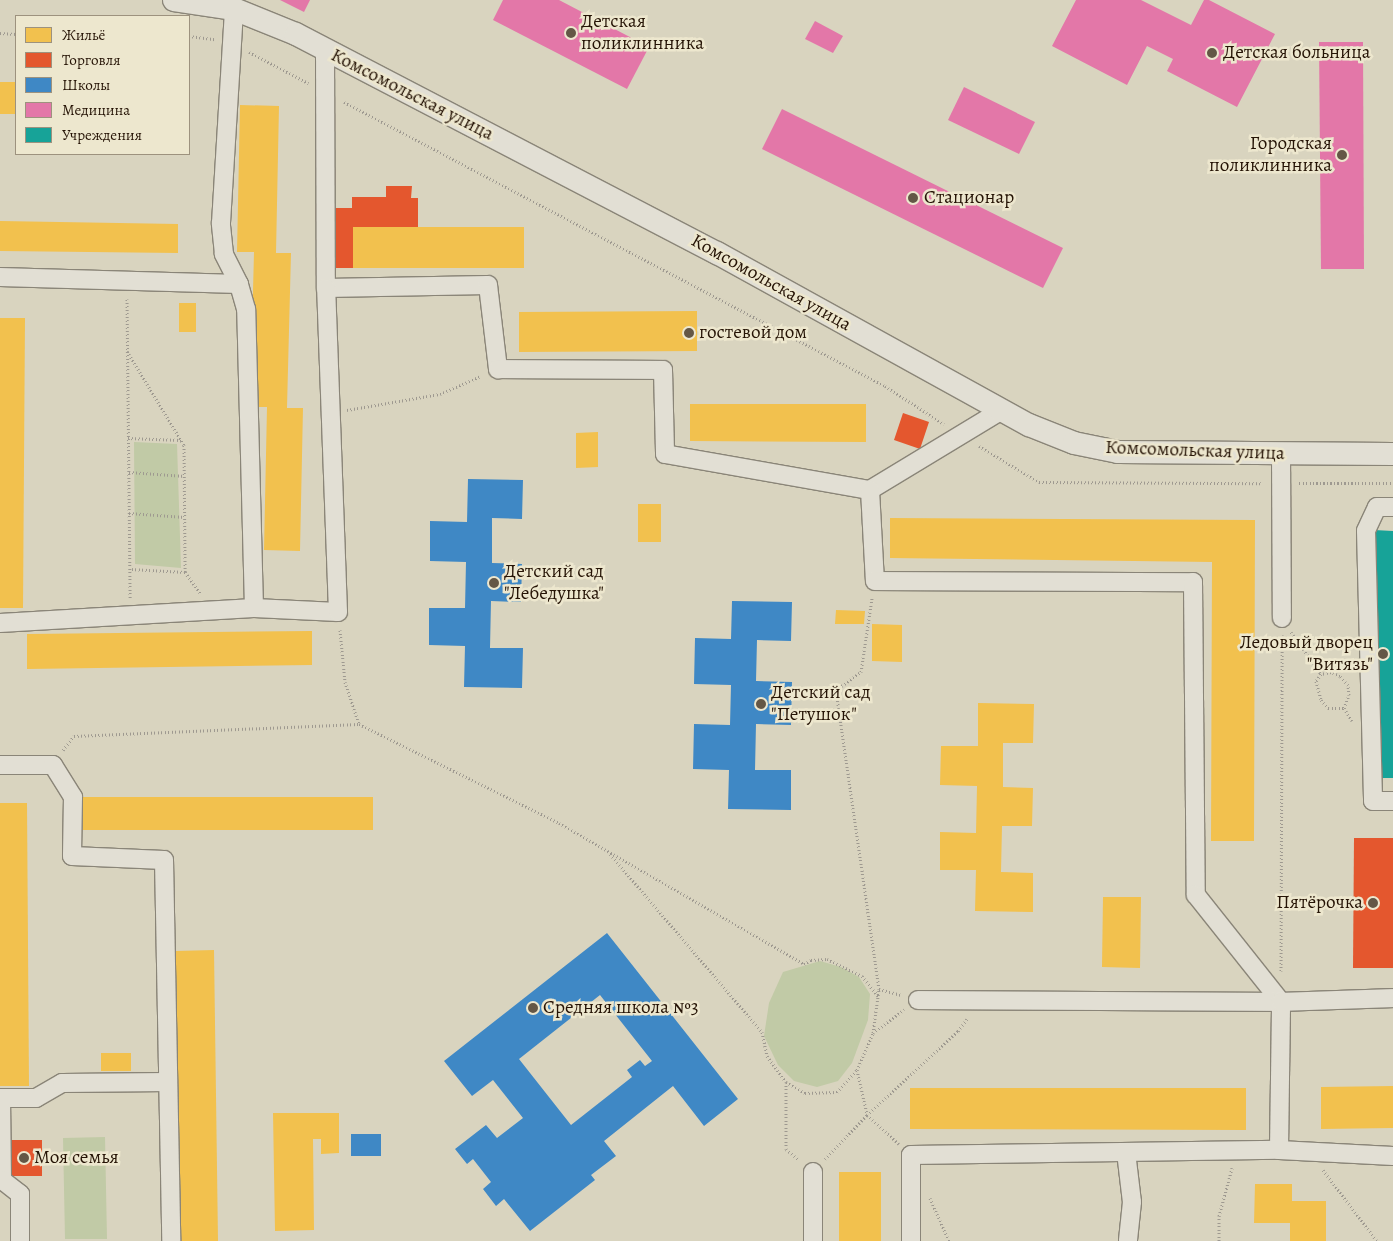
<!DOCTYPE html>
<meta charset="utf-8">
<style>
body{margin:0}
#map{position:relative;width:1393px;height:1241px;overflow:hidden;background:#d9d4bf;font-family:Alegreya,serif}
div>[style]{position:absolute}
.green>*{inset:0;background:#c1caa6}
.homes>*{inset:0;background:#f2c14e}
.shops>*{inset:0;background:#e4572e}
.schools>*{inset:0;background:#3f88c5}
.health>*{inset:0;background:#e377a8}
.public>*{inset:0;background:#17a398}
.path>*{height:3px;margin-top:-1.5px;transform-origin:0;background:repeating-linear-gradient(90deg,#9e9990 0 1px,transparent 0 3.5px)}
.roads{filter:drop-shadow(1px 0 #8a8578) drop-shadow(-1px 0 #8a8578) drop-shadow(0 1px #8a8578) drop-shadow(0 -1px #8a8578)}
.minor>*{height:18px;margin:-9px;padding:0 9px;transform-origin:9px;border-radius:9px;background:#e2dfd4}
.tertiary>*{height:22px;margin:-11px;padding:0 11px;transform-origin:11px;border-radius:11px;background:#e2dfd4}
.dots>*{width:14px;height:14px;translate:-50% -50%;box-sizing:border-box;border:2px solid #ede7ce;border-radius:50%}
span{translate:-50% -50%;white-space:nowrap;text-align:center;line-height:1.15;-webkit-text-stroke:5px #ede7ce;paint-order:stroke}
.poi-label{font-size:19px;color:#251305}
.left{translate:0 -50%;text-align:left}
.right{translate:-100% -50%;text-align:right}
.street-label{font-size:19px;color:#251305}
.legend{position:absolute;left:15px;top:15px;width:175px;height:140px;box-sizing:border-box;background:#ede7ce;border:1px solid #9d927e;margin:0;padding:6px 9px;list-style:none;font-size:15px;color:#251305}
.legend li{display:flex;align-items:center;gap:10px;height:25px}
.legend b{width:25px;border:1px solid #9d927e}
</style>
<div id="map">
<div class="green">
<i style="clip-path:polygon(134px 442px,177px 444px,181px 568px,135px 564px)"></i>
<i style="clip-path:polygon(820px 961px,841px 967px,859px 977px,870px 994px,868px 1020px,852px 1063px,838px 1081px,817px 1087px,794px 1081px,778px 1065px,764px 1036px,769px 1003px,783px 972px)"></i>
<i style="clip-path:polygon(105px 1137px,107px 1239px,65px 1239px,63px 1138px)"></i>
</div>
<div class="homes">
<i style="clip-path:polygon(0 82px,16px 82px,16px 114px,0 114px)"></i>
<i style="clip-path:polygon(240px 105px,279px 106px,276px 253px,291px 253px,287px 408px,303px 408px,300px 551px,264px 550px,267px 407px,250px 407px,254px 252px,237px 252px)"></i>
<i style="clip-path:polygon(0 221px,178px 224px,178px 253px,0 251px)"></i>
<i style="clip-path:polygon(353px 227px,524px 227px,524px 268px,353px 268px)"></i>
<i style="clip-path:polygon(179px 303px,196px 303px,196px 332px,179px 332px)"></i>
<i style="clip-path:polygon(697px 311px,697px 351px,519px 352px,519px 312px)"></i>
<i style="clip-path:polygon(0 318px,25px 318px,23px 608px,0 608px)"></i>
<i style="clip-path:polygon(690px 404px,866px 404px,866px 442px,690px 441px)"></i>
<i style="clip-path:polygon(598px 432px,598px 467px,576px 468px,576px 433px)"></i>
<i style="clip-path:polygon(638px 504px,661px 504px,661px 542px,638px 542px)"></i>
<i style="clip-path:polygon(890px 518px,1255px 520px,1254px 841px,1211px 841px,1212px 562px,890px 558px)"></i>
<i style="clip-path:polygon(836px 610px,865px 611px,864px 624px,835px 624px)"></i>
<i style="clip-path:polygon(872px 624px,902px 625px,902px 662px,872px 661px)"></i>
<i style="clip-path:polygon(312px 631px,312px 665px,27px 669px,27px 634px)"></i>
<i style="clip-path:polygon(978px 703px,1034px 704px,1033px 743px,1003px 743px,1003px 787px,1033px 788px,1032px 826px,1002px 826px,1001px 872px,1033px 873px,1033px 912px,975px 911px,976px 870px,940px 870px,940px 832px,976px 833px,977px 786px,940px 785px,941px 746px,978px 746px)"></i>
<i style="clip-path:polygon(81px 797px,373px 797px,373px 830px,81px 830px)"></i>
<i style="clip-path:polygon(0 803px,27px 803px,29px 1086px,0 1086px)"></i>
<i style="clip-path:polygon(1103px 897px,1141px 897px,1140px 968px,1102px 967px)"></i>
<i style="clip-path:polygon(214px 950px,218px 1241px,179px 1241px,175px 951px)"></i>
<i style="clip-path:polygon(101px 1053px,131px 1053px,131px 1071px,101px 1071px)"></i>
<i style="clip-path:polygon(1393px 1086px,1393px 1128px,1321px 1129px,1321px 1087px)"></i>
<i style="clip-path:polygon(910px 1088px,1246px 1088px,1246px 1130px,910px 1129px)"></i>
<i style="clip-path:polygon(273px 1113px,339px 1113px,339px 1153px,321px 1154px,321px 1139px,313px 1139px,314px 1230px,275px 1231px)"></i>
<i style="clip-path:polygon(839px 1172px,881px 1172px,881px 1241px,839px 1241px)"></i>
<i style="clip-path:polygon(1255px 1184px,1292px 1184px,1292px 1201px,1326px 1201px,1326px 1241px,1290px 1241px,1290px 1223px,1254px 1223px)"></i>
</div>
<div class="shops">
<i style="clip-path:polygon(386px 186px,412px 186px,411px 198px,418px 198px,418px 227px,353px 227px,353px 268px,330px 268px,330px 208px,352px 208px,352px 197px,386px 197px)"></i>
<i style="clip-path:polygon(903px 413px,929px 422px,920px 449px,894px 440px)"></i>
<i style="clip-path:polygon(1354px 838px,1393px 838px,1393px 968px,1353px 968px)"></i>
<i style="clip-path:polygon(5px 1140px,42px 1140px,42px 1176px,6px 1176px)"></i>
</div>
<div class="schools">
<i style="clip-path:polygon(468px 479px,523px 480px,522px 519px,492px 518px,492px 563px,522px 564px,521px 602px,491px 601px,490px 648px,523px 648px,522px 688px,464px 687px,465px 646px,429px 645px,429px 608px,465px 608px,466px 562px,430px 561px,430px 521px,467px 522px)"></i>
<i style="clip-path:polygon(732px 601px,792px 602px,791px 641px,757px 640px,756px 681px,792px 682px,791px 725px,756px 724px,755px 770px,791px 770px,791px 810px,728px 809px,729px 770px,693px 769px,694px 724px,730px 725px,731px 685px,694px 684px,695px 638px,731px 639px)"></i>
<i style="clip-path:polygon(evenodd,607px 933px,738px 1099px,704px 1126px,673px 1086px,604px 1141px,616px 1156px,591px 1175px,595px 1180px,530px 1231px,504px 1199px,496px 1206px,483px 1189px,491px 1182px,473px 1159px,467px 1164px,455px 1149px,486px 1125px,497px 1138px,523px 1118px,493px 1080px,472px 1096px,444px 1061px,607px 933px,600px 995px,652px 1061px,645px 1066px,640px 1060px,627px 1070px,632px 1077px,571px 1125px,519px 1059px,600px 995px)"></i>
<i style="clip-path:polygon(351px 1134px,381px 1134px,381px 1156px,351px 1156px)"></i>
</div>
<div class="health">
<i style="clip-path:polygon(280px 0,310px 0,304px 12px)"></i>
<i style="clip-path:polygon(503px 0,559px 0,649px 47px,627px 89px,493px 20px)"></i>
<i style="clip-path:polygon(1076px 0,1141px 0,1191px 25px,1204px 0,1209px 0,1275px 34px,1237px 107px,1167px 71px,1173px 59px,1147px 46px,1127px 85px,1052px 46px)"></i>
<i style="clip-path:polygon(815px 21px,843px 36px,833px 53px,805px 39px)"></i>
<i style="clip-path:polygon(1319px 42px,1363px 42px,1364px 269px,1321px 269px)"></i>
<i style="clip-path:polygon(964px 87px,1035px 122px,1019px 154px,948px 120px)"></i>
<i style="clip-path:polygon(782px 109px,1063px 248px,1043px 288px,762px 149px)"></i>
</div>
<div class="public">
<i style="clip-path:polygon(1374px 530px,1393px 531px,1393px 778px,1373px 778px)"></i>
</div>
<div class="path">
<i style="left:0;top:33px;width:16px;rotate:4deg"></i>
<i style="left:189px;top:36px;width:26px;rotate:7deg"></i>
<i style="left:249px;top:52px;width:67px;rotate:27.7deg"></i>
<i style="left:344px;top:102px;width:611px;rotate:27.7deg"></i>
<i style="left:885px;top:386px;width:70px;rotate:32.8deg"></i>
<i style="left:127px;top:299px;width:299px;rotate:89.4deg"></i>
<i style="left:127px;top:351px;width:110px;rotate:58.8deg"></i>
<i style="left:184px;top:445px;width:127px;rotate:89.5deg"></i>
<i style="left:185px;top:572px;width:55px;rotate:-176.9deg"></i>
<i style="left:347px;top:410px;width:94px;rotate:-9.8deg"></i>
<i style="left:440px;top:394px;width:45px;rotate:-23.7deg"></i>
<i style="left:128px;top:438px;width:53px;rotate:2.2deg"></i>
<i style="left:979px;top:446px;width:70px;rotate:31deg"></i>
<i style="left:1039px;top:482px;width:224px;rotate:0.3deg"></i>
<i style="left:129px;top:472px;width:56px;rotate:4.1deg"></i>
<i style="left:1299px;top:483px;width:94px"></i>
<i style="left:129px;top:513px;width:56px;rotate:4.1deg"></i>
<i style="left:185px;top:572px;width:27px;rotate:54deg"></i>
<i style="left:340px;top:630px;width:52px;rotate:84.5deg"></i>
<i style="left:345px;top:682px;width:44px;rotate:71.6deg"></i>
<i style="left:1291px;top:632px;width:52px;rotate:54.5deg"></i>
<i style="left:1344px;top:708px;width:14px;rotate:-69deg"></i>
<i style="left:1349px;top:695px;width:10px;rotate:-96deg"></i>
<i style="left:1348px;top:685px;width:12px;rotate:-132deg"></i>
<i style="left:1340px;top:676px;width:10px;rotate:-156deg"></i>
<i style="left:1331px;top:672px;width:10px;rotate:169deg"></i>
<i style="left:1321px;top:674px;width:9px;rotate:126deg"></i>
<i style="left:1316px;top:681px;width:20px;rotate:75deg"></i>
<i style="left:1321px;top:700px;width:11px;rotate:49deg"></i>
<i style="left:1328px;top:708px;width:16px"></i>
<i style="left:1344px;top:708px;width:15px;rotate:58deg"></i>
<i style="left:63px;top:750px;width:18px;rotate:-52deg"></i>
<i style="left:74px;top:736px;width:285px;rotate:-2.4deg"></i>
<i style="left:359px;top:724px;width:223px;rotate:26.3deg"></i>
<i style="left:559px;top:823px;width:283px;rotate:29.9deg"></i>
<i style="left:804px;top:964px;width:8px;rotate:-30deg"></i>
<i style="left:811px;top:960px;width:16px;rotate:-4deg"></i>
<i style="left:827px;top:959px;width:39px;rotate:26deg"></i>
<i style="left:862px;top:976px;width:26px;rotate:51deg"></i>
<i style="left:610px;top:854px;width:234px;rotate:49.5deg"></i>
<i style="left:762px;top:1032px;width:25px;rotate:78deg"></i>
<i style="left:767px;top:1056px;width:32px;rotate:54deg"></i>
<i style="left:786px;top:1082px;width:22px;rotate:30deg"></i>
<i style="left:805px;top:1093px;width:32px;rotate:-2deg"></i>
<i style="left:837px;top:1092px;width:30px;rotate:-48deg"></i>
<i style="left:857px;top:1070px;width:40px;rotate:-66.6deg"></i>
<i style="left:873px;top:1033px;width:44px;rotate:-82.2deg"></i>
<i style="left:879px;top:989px;width:302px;rotate:-98.2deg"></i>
<i style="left:836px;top:690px;width:31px;rotate:-36deg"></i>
<i style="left:861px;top:672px;width:75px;rotate:-81.5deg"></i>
<i style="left:1281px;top:971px;width:336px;rotate:-89.8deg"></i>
<i style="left:879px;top:989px;width:23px;rotate:15deg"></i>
<i style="left:873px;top:1033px;width:39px;rotate:-37deg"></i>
<i style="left:857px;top:1070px;width:45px;rotate:77.2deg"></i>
<i style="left:786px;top:1082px;width:67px;rotate:90deg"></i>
<i style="left:786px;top:1149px;width:17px;rotate:40deg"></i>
<i style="left:867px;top:1115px;width:124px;rotate:-42.7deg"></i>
<i style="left:958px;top:1031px;width:15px;rotate:-53deg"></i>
<i style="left:825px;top:1159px;width:61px;rotate:-46.3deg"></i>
<i style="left:867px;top:1115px;width:43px;rotate:42.2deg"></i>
<i style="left:1323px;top:1170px;width:89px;rotate:52.7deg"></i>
<i style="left:930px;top:1198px;width:47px;rotate:66.2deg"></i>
<i style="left:1219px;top:1241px;width:25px;rotate:-90deg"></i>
<i style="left:1219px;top:1216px;width:50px;rotate:-74.8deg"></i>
</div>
<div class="roads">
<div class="minor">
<i style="left:325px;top:50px;width:238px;rotate:89.8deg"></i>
<i style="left:326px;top:288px;width:162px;rotate:-1.1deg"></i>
<i style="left:488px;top:285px;width:85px;rotate:83.2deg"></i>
<i style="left:498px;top:369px;width:165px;rotate:0.3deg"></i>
<i style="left:663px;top:370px;width:84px;rotate:88.6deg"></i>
<i style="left:665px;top:454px;width:208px;rotate:10deg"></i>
<i style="left:0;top:277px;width:239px;rotate:1.7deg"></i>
<i style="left:1002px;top:410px;width:154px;rotate:148.8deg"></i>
<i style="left:870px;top:490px;width:91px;rotate:86.9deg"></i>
<i style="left:875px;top:581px;width:318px;rotate:0.2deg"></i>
<i style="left:1193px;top:582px;width:313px;rotate:89.5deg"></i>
<i style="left:1196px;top:895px;width:137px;rotate:51.5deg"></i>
<i style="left:1281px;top:453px;width:165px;rotate:89.7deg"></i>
<i style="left:1393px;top:507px;width:16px;rotate:180deg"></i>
<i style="left:1377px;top:507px;width:26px;rotate:115deg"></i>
<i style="left:1366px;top:531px;width:270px;rotate:88.5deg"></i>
<i style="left:1373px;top:801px;width:20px"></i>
<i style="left:254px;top:608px;width:84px;rotate:2.7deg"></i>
<i style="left:338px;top:612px;width:324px;rotate:-92.1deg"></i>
<i style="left:0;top:623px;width:254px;rotate:-3.4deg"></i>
<i style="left:254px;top:608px;width:299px;rotate:-91.5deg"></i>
<i style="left:246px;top:309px;width:26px;rotate:-106deg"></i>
<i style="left:239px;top:284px;width:34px;rotate:-117deg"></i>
<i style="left:224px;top:254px;width:31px;rotate:-96deg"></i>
<i style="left:221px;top:223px;width:214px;rotate:-86.5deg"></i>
<i style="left:0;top:765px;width:53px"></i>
<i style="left:53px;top:765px;width:38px;rotate:58deg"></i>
<i style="left:73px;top:797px;width:59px;rotate:91deg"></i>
<i style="left:72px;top:856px;width:92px;rotate:2.5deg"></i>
<i style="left:164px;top:860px;width:381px;rotate:88.9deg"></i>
<i style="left:918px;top:1000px;width:363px;rotate:0.3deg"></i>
<i style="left:0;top:1098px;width:36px"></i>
<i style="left:36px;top:1098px;width:30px;rotate:-30deg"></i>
<i style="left:62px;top:1083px;width:106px;rotate:-0.5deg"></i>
<i style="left:1px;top:1098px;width:82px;rotate:89.3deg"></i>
<i style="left:2px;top:1180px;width:23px;rotate:38deg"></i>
<i style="left:20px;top:1194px;width:47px;rotate:90deg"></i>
<i style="left:1279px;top:1150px;width:148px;rotate:-89.2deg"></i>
<i style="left:1281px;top:1002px;width:112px;rotate:-2deg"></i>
<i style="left:1126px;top:1152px;width:50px;rotate:83.2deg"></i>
<i style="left:1132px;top:1202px;width:39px;rotate:96deg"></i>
<i style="left:813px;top:1172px;width:69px;rotate:90deg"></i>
<i style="left:911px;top:1241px;width:86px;rotate:-90deg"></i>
<i style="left:911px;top:1155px;width:368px;rotate:-0.8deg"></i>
<i style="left:1279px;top:1150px;width:114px;rotate:3deg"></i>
</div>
<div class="tertiary">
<i style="left:174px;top:0;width:61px;rotate:8.5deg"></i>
<i style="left:234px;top:9px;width:67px;rotate:22deg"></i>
<i style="left:296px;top:34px;width:475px;rotate:27.5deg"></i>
<i style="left:717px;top:253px;width:356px;rotate:28.9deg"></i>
<i style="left:1029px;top:425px;width:48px;rotate:21.8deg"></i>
<i style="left:1074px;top:443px;width:45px;rotate:11.6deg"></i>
<i style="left:1118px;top:452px;width:275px;rotate:0.4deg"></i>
</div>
</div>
<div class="dots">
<i style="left:571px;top:33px;background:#645746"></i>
<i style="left:1212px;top:53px;background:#645746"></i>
<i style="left:1342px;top:155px;background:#645746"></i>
<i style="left:913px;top:198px;background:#645746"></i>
<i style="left:689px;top:333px;background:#645746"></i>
<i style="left:494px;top:583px;background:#645746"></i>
<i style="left:1383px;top:654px;background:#645746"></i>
<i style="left:761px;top:704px;background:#645746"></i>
<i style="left:1373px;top:903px;background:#645746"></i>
<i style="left:533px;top:1008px;background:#645746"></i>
<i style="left:24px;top:1158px;background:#645746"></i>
</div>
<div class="poi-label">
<span class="left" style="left:581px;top:33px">Детская<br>поликлинника</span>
<span class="left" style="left:1223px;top:53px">Детская больница</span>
<span class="right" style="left:1332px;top:155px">Городская<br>поликлинника</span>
<span class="left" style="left:924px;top:198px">Стационар</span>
<span class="left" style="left:699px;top:333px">гостевой дом</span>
<span class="left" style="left:504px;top:583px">Детский сад<br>"Лебедушка"</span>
<span class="right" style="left:1373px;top:654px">Ледовый дворец<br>"Витязь"</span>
<span class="left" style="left:771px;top:704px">Детский сад<br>"Петушок"</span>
<span class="right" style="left:1363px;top:903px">Пятёрочка</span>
<span class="left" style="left:543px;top:1008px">Средняя школа №3</span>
<span class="left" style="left:34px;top:1158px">Моя семья</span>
</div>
<div class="street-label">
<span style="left:412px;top:95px;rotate:27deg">Комсомольская улица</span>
<span style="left:771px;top:283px;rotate:29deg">Комсомольская улица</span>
<span style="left:1195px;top:451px;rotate:2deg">Комсомольская улица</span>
</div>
<ul class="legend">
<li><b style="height:14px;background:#f2c14e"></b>Жильё</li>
<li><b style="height:14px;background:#e4572e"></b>Торговля</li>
<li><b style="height:14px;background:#3f88c5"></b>Школы</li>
<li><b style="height:14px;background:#e377a8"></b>Медицина</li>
<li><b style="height:14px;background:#17a398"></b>Учреждения</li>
</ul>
</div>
